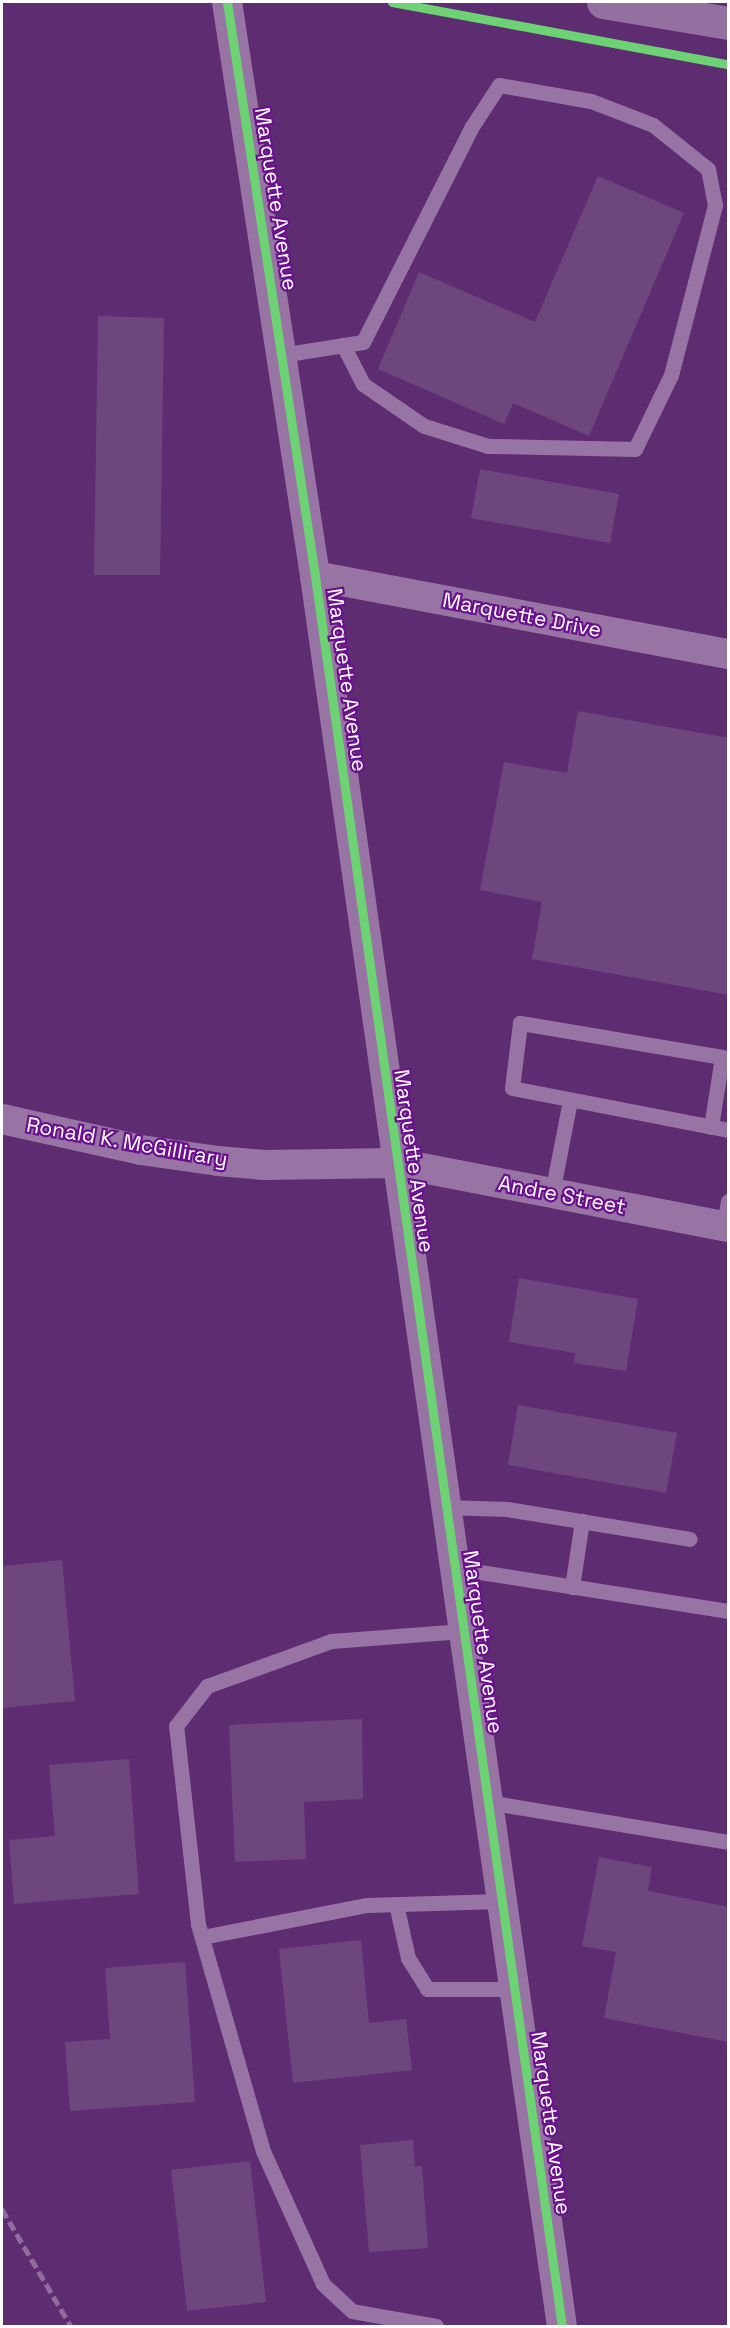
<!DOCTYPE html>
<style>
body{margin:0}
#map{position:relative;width:730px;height:2328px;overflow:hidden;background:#5e2d71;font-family:"Space Grotesk",sans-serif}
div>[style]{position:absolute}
.building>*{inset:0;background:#6e467e}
.service>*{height:15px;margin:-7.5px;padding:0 7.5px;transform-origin:7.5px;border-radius:7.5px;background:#9874a5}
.minor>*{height:30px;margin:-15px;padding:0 15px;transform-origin:15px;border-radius:15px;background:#9874a5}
.secondary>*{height:33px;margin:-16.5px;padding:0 16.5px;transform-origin:16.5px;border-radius:16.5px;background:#9470a1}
.rail>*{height:4.5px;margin-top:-2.25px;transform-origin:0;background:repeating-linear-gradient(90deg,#8f6c9c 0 10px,transparent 0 14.5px)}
.cycleway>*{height:9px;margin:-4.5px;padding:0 4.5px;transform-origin:4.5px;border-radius:4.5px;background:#6cd273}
span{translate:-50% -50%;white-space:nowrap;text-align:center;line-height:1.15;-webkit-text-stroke:4.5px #6b118d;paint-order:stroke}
.street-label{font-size:21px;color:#fff}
.frame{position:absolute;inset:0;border:3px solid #fff;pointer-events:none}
</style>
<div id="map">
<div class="building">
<i style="clip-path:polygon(598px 176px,684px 213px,589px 436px,513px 403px,504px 424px,378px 369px,419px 272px,535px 322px)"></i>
<i style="clip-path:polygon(98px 316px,164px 318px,160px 575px,94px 575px)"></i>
<i style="clip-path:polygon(480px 469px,619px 494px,610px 543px,471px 518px)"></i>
<i style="clip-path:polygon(578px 711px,729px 738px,729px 995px,532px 959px,542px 902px,480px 890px,504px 762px,567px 773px)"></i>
<i style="clip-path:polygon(519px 1278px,638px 1299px,626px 1371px,574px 1363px,575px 1353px,509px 1342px)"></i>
<i style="clip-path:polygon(518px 1405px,677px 1433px,666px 1493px,508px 1465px)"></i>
<i style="clip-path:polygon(62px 1560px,75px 1701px,2px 1708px,2px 1566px)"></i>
<i style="clip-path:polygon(362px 1719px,363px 1799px,304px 1802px,306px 1859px,235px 1862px,229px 1725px)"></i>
<i style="clip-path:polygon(129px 1759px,139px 1894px,14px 1904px,9px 1840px,55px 1836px,49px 1765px)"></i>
<i style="clip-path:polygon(599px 1857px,652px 1867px,648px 1891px,729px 1907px,729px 2042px,604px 2018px,616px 1952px,582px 1946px)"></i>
<i style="clip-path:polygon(361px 1940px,369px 2023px,406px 2019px,412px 2070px,293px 2083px,279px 1949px)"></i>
<i style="clip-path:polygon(185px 1962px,195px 2102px,70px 2111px,65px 2042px,110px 2039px,105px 1968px)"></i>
<i style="clip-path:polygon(413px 2140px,415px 2167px,422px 2166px,428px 2248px,369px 2252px,360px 2145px)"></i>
<i style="clip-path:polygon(250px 2161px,266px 2302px,187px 2311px,171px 2170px)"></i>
</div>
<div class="service">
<i style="left:281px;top:355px;width:83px;rotate:-9deg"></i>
<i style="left:363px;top:342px;width:240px;rotate:-63.2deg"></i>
<i style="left:471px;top:128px;width:51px;rotate:-56.9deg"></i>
<i style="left:499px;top:85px;width:93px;rotate:9.9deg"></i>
<i style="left:591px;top:101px;width:66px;rotate:21.2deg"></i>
<i style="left:653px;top:125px;width:70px;rotate:38.7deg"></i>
<i style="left:708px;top:169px;width:37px;rotate:79deg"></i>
<i style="left:715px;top:205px;width:176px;rotate:104.5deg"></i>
<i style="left:671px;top:375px;width:82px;rotate:115.9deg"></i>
<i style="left:635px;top:449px;width:147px;rotate:-178.8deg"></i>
<i style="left:488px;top:446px;width:67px;rotate:-162.6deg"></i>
<i style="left:424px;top:426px;width:74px;rotate:-145.5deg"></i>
<i style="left:363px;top:384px;width:44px;rotate:-117.1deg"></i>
<i style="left:711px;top:1127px;width:71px;rotate:-81.1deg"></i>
<i style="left:722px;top:1057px;width:205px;rotate:-170.4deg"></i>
<i style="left:520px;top:1023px;width:65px;rotate:97deg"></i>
<i style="left:512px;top:1088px;width:220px;rotate:11deg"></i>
<i style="left:552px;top:1193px;width:95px;rotate:-79deg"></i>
<i style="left:724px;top:1226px;width:25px;rotate:-81deg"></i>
<i style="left:445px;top:1507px;width:62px;rotate:1.8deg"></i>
<i style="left:507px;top:1509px;width:185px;rotate:9.3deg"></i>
<i style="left:454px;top:1568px;width:277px;rotate:8.9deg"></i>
<i style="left:572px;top:1587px;width:67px;rotate:-81.4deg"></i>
<i style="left:487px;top:1802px;width:244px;rotate:9.4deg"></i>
<i style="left:396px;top:1904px;width:55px;rotate:77.5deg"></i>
<i style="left:408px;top:1958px;width:36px;rotate:58deg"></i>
<i style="left:427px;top:1989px;width:87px"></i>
<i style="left:202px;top:1937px;width:168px;rotate:-11deg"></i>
<i style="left:367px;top:1905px;width:134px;rotate:-1.7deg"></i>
<i style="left:436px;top:2326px;width:85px;rotate:-169.9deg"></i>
<i style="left:352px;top:2311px;width:40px;rotate:-137deg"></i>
<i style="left:323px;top:2284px;width:146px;rotate:-114.3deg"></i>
<i style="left:263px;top:2151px;width:236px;rotate:-106deg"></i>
<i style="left:198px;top:1924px;width:199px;rotate:-96.3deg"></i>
<i style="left:176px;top:1726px;width:51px;rotate:-52.2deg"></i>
<i style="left:207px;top:1686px;width:132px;rotate:-19.9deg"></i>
<i style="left:331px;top:1641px;width:132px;rotate:-4.3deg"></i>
</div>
<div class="minor">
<i style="left:227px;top:2px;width:581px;rotate:81.28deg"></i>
<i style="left:315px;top:576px;width:1767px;rotate:81.97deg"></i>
<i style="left:315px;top:576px;width:420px;rotate:10.7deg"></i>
<i style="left:2px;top:1119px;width:142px;rotate:12.6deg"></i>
<i style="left:141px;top:1150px;width:78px;rotate:8.1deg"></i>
<i style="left:218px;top:1161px;width:47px;rotate:4.9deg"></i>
<i style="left:265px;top:1165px;width:131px;rotate:-0.9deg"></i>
<i style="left:396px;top:1163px;width:338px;rotate:10.9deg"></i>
</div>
<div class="secondary">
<i style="left:603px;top:2px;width:127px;rotate:9.5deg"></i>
</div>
<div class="rail">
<i style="left:2px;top:2209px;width:136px;rotate:59.5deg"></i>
</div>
<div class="cycleway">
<i style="left:227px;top:2px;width:581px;rotate:81.28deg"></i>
<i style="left:315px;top:576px;width:1767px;rotate:81.97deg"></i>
<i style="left:392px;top:2px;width:342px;rotate:10.5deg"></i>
</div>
<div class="street-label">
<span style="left:276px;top:199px;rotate:81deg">Marquette Avenue</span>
<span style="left:522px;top:615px;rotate:11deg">Marquette Drive</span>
<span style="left:347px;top:680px;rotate:82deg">Marquette Avenue</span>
<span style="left:127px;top:1142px;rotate:10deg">Ronald K. McGillirary</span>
<span style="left:414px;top:1161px;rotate:82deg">Marquette Avenue</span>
<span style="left:562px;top:1195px;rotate:11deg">Andre Street</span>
<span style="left:483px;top:1642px;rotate:82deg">Marquette Avenue</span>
<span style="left:551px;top:2123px;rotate:82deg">Marquette Avenue</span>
</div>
<div class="frame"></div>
</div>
